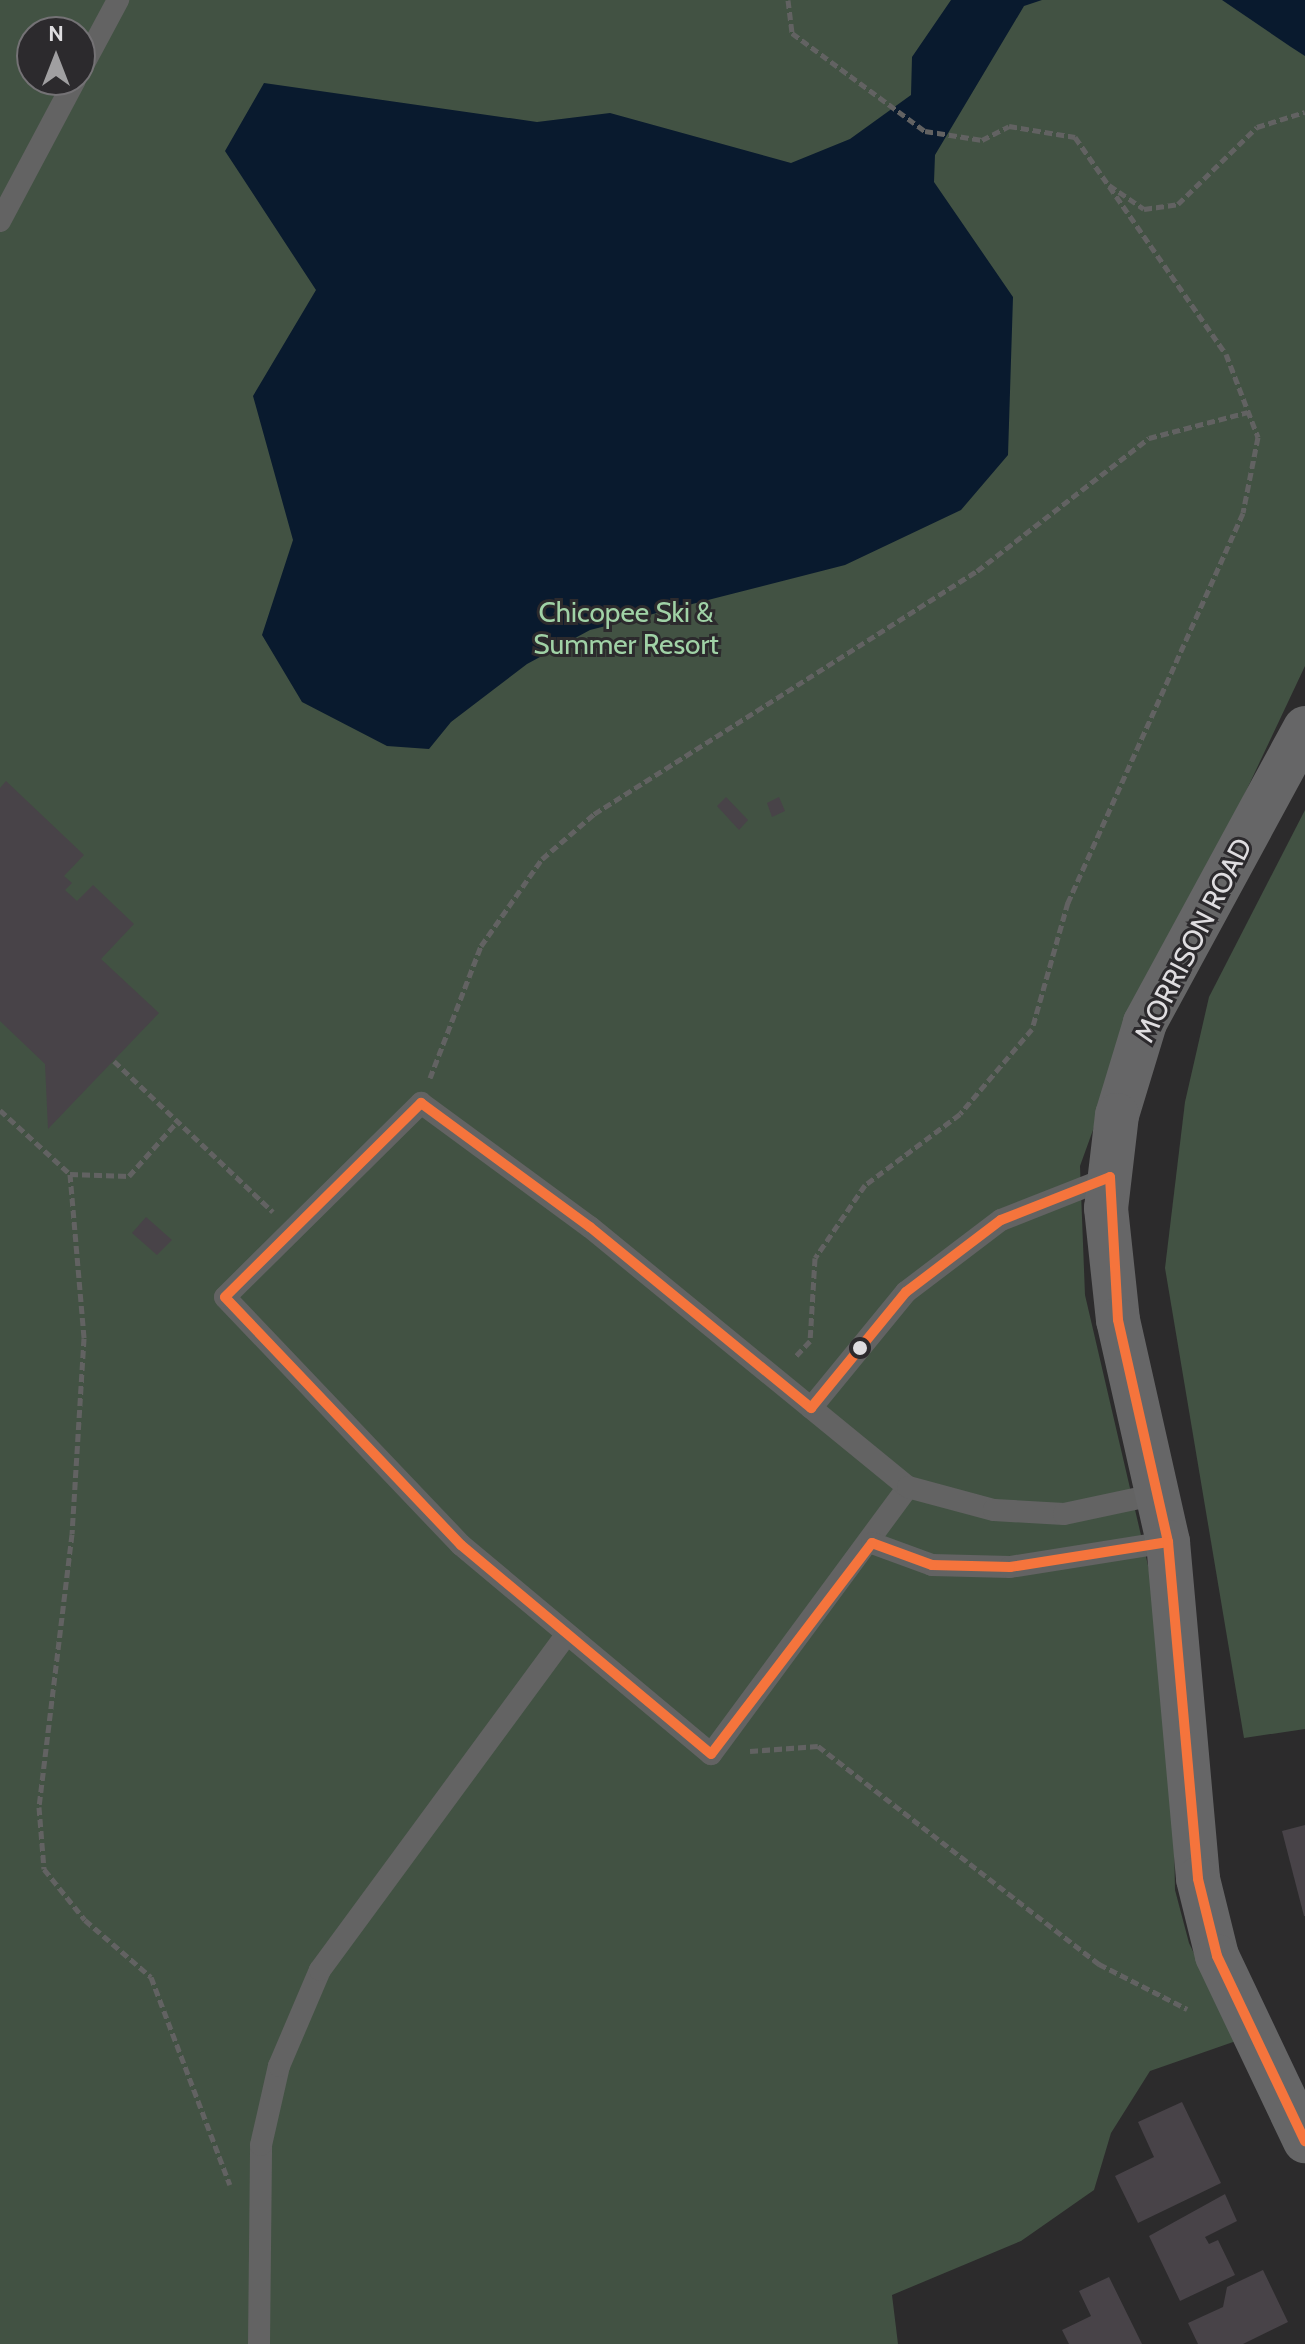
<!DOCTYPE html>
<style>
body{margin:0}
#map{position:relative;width:1305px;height:2344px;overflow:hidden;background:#2c2b2c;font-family:Cabin,sans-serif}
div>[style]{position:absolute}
.green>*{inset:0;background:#425243}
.water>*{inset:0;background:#091a2e}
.building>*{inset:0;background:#484348}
.path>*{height:5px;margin-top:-2.5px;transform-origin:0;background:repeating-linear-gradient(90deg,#626262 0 8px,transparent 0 12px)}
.lane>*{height:22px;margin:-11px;padding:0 11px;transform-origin:11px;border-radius:11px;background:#636363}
.secondary>*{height:44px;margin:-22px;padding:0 22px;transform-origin:22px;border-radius:22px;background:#666667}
.bus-1>*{height:10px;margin:-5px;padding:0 5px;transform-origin:5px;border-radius:5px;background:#f5743c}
.dots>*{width:22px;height:22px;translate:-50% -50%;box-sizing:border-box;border:4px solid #2c2a2d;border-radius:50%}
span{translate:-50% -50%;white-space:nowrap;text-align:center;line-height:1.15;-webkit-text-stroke:6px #2c2a2d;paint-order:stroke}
.park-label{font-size:28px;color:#a0d2a6}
.street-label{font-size:28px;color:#dfdde0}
.north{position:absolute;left:16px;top:16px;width:80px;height:80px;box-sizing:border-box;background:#2c2a2d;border:2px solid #747275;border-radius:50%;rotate:0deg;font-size:22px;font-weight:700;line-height:32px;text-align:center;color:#dfdde0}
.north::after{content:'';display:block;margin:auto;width:28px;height:36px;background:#a09fa1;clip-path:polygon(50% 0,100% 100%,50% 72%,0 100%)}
</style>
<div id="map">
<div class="green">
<i style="clip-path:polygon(evenodd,0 0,1305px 0,1305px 666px,1115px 1069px,1080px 1166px,1085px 1295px,1150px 1574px,1172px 1724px,1175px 1890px,1189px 1943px,1236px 2041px,1150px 2071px,1111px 2133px,1094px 2190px,1021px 2241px,892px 2295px,898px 2344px,0 2344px,0 0,32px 32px,80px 32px,80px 80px,32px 80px,32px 32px)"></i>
<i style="clip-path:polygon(1305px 810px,1305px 1729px,1244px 1738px,1165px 1268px,1185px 1102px,1209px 997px)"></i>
</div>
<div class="water">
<i style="clip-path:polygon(951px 0,1042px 0,1024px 6px,935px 155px,934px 182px,1013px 297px,1008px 455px,961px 510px,845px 565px,590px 630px,527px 664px,451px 722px,429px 749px,387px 746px,302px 702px,262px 635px,293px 540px,253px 396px,316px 290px,225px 151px,264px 83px,537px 122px,610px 113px,791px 163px,850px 139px,911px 95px,912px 57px)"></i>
<i style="clip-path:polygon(1222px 0,1305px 0,1305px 56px,1291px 47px)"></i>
</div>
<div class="building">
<i style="clip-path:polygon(6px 781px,84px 855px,64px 876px,72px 883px,65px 890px,77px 901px,93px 885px,134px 924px,101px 959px,159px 1013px,48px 1129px,45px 1064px,0 1021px,0 788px)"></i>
<i style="clip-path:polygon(726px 797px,748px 820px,739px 830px,717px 806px)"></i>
<i style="clip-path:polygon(779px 797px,785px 811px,772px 817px,767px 803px)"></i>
<i style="clip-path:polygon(146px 1217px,172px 1240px,157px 1255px,132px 1233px)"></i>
<i style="clip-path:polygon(1305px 1825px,1305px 1916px,1304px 1916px,1282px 1831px)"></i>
<i style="clip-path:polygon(1182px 2102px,1221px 2183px,1138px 2223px,1115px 2176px,1154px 2157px,1138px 2122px)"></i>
<i style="clip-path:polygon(1225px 2194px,1237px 2221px,1205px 2237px,1209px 2244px,1218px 2240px,1235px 2275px,1180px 2301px,1149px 2236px)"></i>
<i style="clip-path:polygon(1263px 2270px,1288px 2322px,1243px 2344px,1198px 2344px,1188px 2323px,1223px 2307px,1227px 2287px)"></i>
<i style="clip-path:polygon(1109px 2277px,1142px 2344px,1069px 2344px,1062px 2330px,1091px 2316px,1079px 2291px)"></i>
</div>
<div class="path">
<i style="left:788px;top:0;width:33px;rotate:83deg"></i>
<i style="left:792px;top:33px;width:165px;rotate:36.4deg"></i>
<i style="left:925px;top:131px;width:58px;rotate:9deg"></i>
<i style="left:982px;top:140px;width:30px;rotate:-27deg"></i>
<i style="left:1009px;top:126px;width:67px;rotate:9.5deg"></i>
<i style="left:1075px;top:137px;width:264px;rotate:55.2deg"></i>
<i style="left:1226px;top:354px;width:89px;rotate:68.9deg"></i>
<i style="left:1258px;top:437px;width:77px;rotate:101.2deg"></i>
<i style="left:1243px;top:513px;width:427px;rotate:114.2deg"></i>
<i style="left:1068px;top:902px;width:132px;rotate:105.8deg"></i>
<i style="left:1032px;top:1029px;width:111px;rotate:130.3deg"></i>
<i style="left:960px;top:1114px;width:119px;rotate:143.2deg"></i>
<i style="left:865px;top:1185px;width:88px;rotate:124.4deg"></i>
<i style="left:815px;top:1258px;width:83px;rotate:93.4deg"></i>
<i style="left:810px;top:1341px;width:23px;rotate:133deg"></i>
<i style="left:1109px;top:185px;width:42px;rotate:34.4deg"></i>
<i style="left:1144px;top:209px;width:34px;rotate:-8deg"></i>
<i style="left:1178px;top:204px;width:110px;rotate:-44.3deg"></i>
<i style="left:1257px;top:127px;width:50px;rotate:-17.4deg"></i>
<i style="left:114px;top:1061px;width:219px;rotate:43.5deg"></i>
<i style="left:430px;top:1078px;width:142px;rotate:-68.9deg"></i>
<i style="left:481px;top:946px;width:106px;rotate:-55deg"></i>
<i style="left:542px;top:859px;width:69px;rotate:-40.9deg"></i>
<i style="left:594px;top:814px;width:454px;rotate:-32.4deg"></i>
<i style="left:977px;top:571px;width:217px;rotate:-37.7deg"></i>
<i style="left:1149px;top:438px;width:102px;rotate:-14.7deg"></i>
<i style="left:0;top:1110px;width:95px;rotate:42.4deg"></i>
<i style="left:70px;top:1174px;width:59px;rotate:1.9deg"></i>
<i style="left:129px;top:1176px;width:72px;rotate:-48.4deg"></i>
<i style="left:70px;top:1174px;width:165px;rotate:85.1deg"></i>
<i style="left:84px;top:1338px;width:196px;rotate:93.5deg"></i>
<i style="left:72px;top:1534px;width:275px;rotate:96.9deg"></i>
<i style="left:39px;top:1807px;width:62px;rotate:85.4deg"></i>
<i style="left:44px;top:1869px;width:65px;rotate:51.2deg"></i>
<i style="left:85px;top:1920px;width:87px;rotate:40.8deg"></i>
<i style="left:151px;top:1977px;width:222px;rotate:69.2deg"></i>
<i style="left:750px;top:1751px;width:68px;rotate:-4.2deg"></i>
<i style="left:818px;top:1746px;width:356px;rotate:37.8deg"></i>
<i style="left:1099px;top:1964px;width:99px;rotate:27.1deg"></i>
</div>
<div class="lane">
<i style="left:80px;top:71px;width:81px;rotate:-61.8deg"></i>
<i style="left:0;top:221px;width:160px;rotate:-62deg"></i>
<i style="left:811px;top:1408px;width:150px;rotate:-50.7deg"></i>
<i style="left:906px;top:1292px;width:119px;rotate:-37.2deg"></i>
<i style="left:1001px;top:1220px;width:117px;rotate:-21.5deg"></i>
<i style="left:908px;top:1487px;width:332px;rotate:126.4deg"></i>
<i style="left:711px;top:1754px;width:326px;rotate:-140.1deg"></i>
<i style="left:461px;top:1545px;width:342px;rotate:-133.6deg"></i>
<i style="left:225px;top:1297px;width:276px;rotate:-44.7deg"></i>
<i style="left:421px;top:1103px;width:210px;rotate:36.3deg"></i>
<i style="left:590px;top:1227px;width:411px;rotate:39.3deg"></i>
<i style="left:908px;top:1487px;width:89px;rotate:15deg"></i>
<i style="left:994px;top:1510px;width:70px;rotate:3.3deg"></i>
<i style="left:1064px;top:1514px;width:96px;rotate:-12deg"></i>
<i style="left:872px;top:1543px;width:64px;rotate:20.1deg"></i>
<i style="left:932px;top:1565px;width:78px;rotate:1.5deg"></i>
<i style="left:1010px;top:1567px;width:160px;rotate:-9deg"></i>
<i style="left:259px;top:2344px;width:199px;rotate:-89.4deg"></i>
<i style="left:261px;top:2145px;width:81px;rotate:-77.2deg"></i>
<i style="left:279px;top:2066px;width:104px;rotate:-66.9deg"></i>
<i style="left:320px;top:1970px;width:413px;rotate:-53.7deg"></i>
</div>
<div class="secondary">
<i style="left:1305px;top:728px;width:336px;rotate:118.5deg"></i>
<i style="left:1145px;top:1023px;width:96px;rotate:106.9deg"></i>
<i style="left:1117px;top:1115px;width:94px;rotate:96.7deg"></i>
<i style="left:1106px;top:1208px;width:113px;rotate:83.9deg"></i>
<i style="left:1118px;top:1320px;width:228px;rotate:77.3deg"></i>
<i style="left:1168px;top:1542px;width:338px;rotate:84.9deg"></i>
<i style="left:1198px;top:1879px;width:79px;rotate:76.1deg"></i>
<i style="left:1217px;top:1956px;width:205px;rotate:64.6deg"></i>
</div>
<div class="bus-1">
<i style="left:421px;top:1103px;width:210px;rotate:36.3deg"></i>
<i style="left:590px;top:1227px;width:286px;rotate:39.3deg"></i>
<i style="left:811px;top:1408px;width:150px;rotate:-50.7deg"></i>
<i style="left:906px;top:1292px;width:119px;rotate:-37.2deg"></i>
<i style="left:1001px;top:1220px;width:117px;rotate:-21.5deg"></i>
<i style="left:1110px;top:1177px;width:143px;rotate:86.8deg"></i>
<i style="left:1118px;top:1320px;width:228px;rotate:77.3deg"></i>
<i style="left:1168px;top:1542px;width:160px;rotate:171deg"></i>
<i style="left:1010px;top:1567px;width:78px;rotate:-178.5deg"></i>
<i style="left:932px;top:1565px;width:64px;rotate:-159.9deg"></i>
<i style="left:872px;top:1543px;width:265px;rotate:127.3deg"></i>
<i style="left:711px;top:1754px;width:326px;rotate:-140.1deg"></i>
<i style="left:461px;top:1545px;width:342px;rotate:-133.6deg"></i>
<i style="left:225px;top:1297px;width:276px;rotate:-44.7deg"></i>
<i style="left:1168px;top:1542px;width:338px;rotate:84.9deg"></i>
<i style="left:1198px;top:1879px;width:79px;rotate:76.1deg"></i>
<i style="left:1217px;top:1956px;width:205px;rotate:64.6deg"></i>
</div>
<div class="dots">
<i style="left:860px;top:1348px;background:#dfdde0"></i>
</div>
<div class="park-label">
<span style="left:626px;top:628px">Chicopee Ski &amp;<br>Summer Resort</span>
</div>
<div class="street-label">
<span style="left:1193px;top:940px;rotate:-63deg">MORRISON ROAD</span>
</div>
<div class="north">N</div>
</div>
